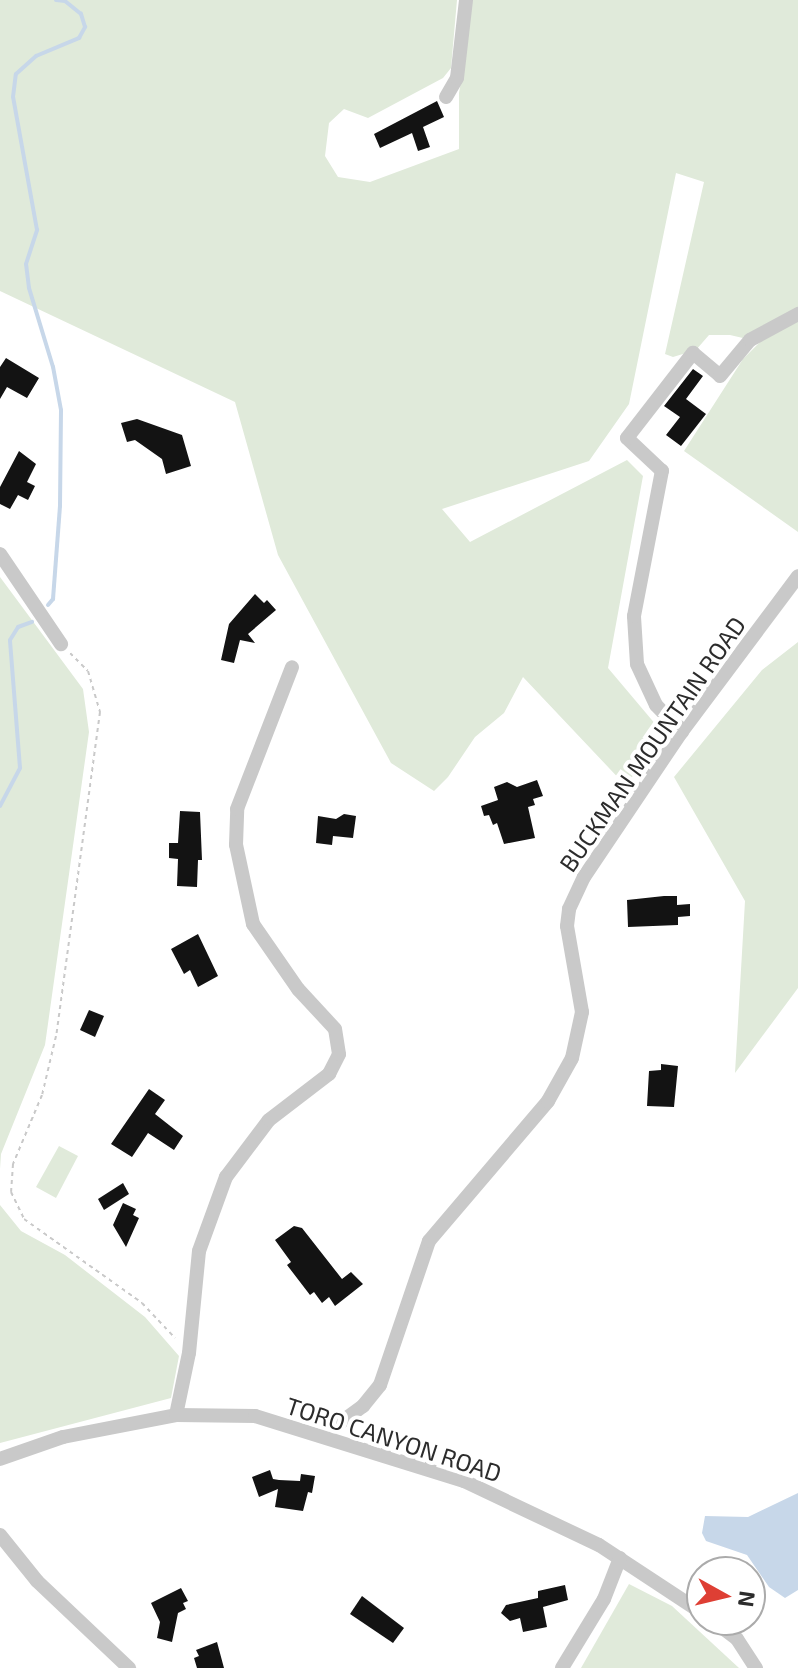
<!DOCTYPE html>
<style>
body{margin:0}
#map{position:relative;width:798px;height:1668px;overflow:hidden;background:#fff;font-family:"Exo 2",sans-serif}
div>[style]{position:absolute}
.green>*{inset:0;background:#e0eada}
.water>*{inset:0;background:#c7d7e9}
.stream>*{height:4px;margin:-2px;padding:0 2px;transform-origin:2px;border-radius:2px;background:#c7d7e9}
.building>*{inset:0;background:#131313}
.path>*{height:2px;margin-top:-1px;transform-origin:0;background:repeating-linear-gradient(90deg,#c9c9c9 0 4px,transparent 0 8px)}
.minor>*{height:14px;margin:-7px;padding:0 7px;transform-origin:7px;border-radius:7px;background:#c9c9c9}
span{translate:-50% -50%;white-space:nowrap;text-align:center;line-height:1.15;-webkit-text-stroke:8px #fff;paint-order:stroke}
.street-label{font-size:24px;color:#2c2c2c}
.north{position:absolute;left:686px;top:1556px;width:80px;height:80px;box-sizing:border-box;background:#fff;border:2px solid #ababab;border-radius:50%;rotate:98deg;font-size:22px;font-weight:700;line-height:32px;text-align:center;color:#2c2c2c}
.north::after{content:'';display:block;margin:auto;width:28px;height:36px;background:#de3f34;clip-path:polygon(50% 0,100% 100%,50% 72%,0 100%)}
</style>
<div id="map">
<div class="green">
<i style="clip-path:polygon(0 0,457px 0,451px 68px,443px 78px,368px 118px,344px 109px,329px 123px,325px 156px,338px 177px,370px 182px,459px 149px,459px 93px,467px 47px,469px 0,798px 0,798px 532px,684px 451px,743px 359px,760px 342px,730px 335px,709px 335px,696px 350px,673px 357px,665px 354px,704px 182px,676px 173px,629px 404px,589px 461px,442px 509px,470px 542px,627px 460px,643px 476px,608px 668px,662px 732px,626px 786px,523px 677px,504px 713px,475px 737px,448px 777px,434px 791px,391px 763px,278px 555px,235px 402px,0 291px)"></i>
<i style="clip-path:polygon(0 577px,83px 689px,89px 732px,45px 1045px,1px 1154px,0 1169px)"></i>
<i style="clip-path:polygon(798px 642px,798px 988px,735px 1073px,745px 901px,674px 777px,762px 670px)"></i>
<i style="clip-path:polygon(59px 1146px,78px 1156px,56px 1198px,36px 1187px)"></i>
<i style="clip-path:polygon(0 1205px,21px 1231px,65px 1255px,145px 1317px,179px 1356px,171px 1398px,0 1443px)"></i>
<i style="clip-path:polygon(629px 1584px,672px 1606px,739px 1668px,581px 1668px)"></i>
</div>
<div class="water">
<i style="clip-path:polygon(798px 1493px,798px 1590px,785px 1598px,769px 1587px,747px 1555px,706px 1541px,702px 1533px,705px 1516px,748px 1517px)"></i>
</div>
<div class="stream">
<i style="left:48px;top:605px;width:8px;rotate:-50deg"></i>
<i style="left:53px;top:599px;width:93px;rotate:-85.7deg"></i>
<i style="left:60px;top:506px;width:96px;rotate:-89.4deg"></i>
<i style="left:61px;top:410px;width:44px;rotate:-100.5deg"></i>
<i style="left:53px;top:367px;width:83px;rotate:-106.9deg"></i>
<i style="left:29px;top:288px;width:24px;rotate:-97deg"></i>
<i style="left:26px;top:264px;width:36px;rotate:-72deg"></i>
<i style="left:37px;top:230px;width:135px;rotate:-100.2deg"></i>
<i style="left:13px;top:97px;width:23px;rotate:-83deg"></i>
<i style="left:16px;top:74px;width:27px;rotate:-42deg"></i>
<i style="left:36px;top:56px;width:47px;rotate:-22.7deg"></i>
<i style="left:79px;top:38px;width:13px;rotate:-61deg"></i>
<i style="left:85px;top:27px;width:14px;rotate:-107deg"></i>
<i style="left:81px;top:14px;width:21px;rotate:-141deg"></i>
<i style="left:65px;top:1px;width:9px;rotate:-174deg"></i>
<i style="left:0;top:806px;width:43px;rotate:-62.2deg"></i>
<i style="left:20px;top:768px;width:128px;rotate:-94.5deg"></i>
<i style="left:10px;top:640px;width:15px;rotate:-58deg"></i>
<i style="left:18px;top:627px;width:15px;rotate:-20deg"></i>
</div>
<div class="building">
<i style="clip-path:polygon(437px 101px,444px 117px,423px 127px,430px 147px,418px 151px,412px 133px,380px 148px,374px 134px)"></i>
<i style="clip-path:polygon(6px 358px,39px 378px,27px 398px,7px 387px,0 399px,0 367px)"></i>
<i style="clip-path:polygon(693px 369px,703px 376px,686px 399px,706px 414px,681px 446px,666px 435px,680px 417px,664px 406px)"></i>
<i style="clip-path:polygon(137px 419px,182px 435px,191px 466px,166px 474px,162px 459px,135px 440px,127px 442px,121px 423px)"></i>
<i style="clip-path:polygon(19px 451px,36px 464px,27px 482px,35px 486px,28px 500px,18px 495px,10px 509px,0 504px,0 487px)"></i>
<i style="clip-path:polygon(255px 594px,264px 603px,267px 600px,276px 610px,248px 634px,255px 643px,240px 640px,234px 663px,221px 660px,229px 624px)"></i>
<i style="clip-path:polygon(537px 780px,543px 796px,533px 799px,535px 805px,528px 807px,535px 838px,504px 844px,497px 823px,493px 825px,489px 815px,484px 816px,481px 806px,498px 800px,494px 787px,507px 782px,517px 787px)"></i>
<i style="clip-path:polygon(180px 811px,200px 812px,202px 860px,198px 860px,197px 887px,177px 886px,178px 859px,169px 858px,169px 843px,178px 843px)"></i>
<i style="clip-path:polygon(344px 814px,356px 816px,353px 838px,333px 836px,332px 845px,316px 843px,318px 816px,336px 819px)"></i>
<i style="clip-path:polygon(664px 896px,677px 896px,677px 905px,690px 904px,690px 916px,678px 917px,678px 925px,628px 927px,627px 900px)"></i>
<i style="clip-path:polygon(198px 934px,218px 976px,198px 987px,190px 970px,184px 974px,171px 949px)"></i>
<i style="clip-path:polygon(89px 1010px,104px 1016px,95px 1037px,80px 1030px)"></i>
<i style="clip-path:polygon(661px 1064px,678px 1066px,674px 1107px,647px 1106px,649px 1071px,661px 1070px)"></i>
<i style="clip-path:polygon(149px 1089px,165px 1100px,155px 1114px,183px 1136px,174px 1150px,148px 1133px,132px 1157px,111px 1144px)"></i>
<i style="clip-path:polygon(123px 1183px,129px 1194px,104px 1210px,98px 1199px)"></i>
<i style="clip-path:polygon(123px 1203px,136px 1209px,133px 1215px,139px 1218px,126px 1247px,113px 1225px)"></i>
<i style="clip-path:polygon(294px 1226px,302px 1228px,342px 1279px,351px 1272px,363px 1284px,335px 1306px,329px 1297px,322px 1303px,314px 1292px,310px 1295px,287px 1265px,291px 1262px,275px 1240px)"></i>
<i style="clip-path:polygon(270px 1470px,273px 1479px,279px 1480px,300px 1481px,301px 1474px,315px 1476px,312px 1493px,308px 1492px,303px 1511px,275px 1507px,278px 1489px,259px 1497px,252px 1477px)"></i>
<i style="clip-path:polygon(565px 1585px,568px 1600px,543px 1607px,547px 1627px,523px 1632px,520px 1618px,510px 1621px,501px 1613px,506px 1605px,538px 1598px,538px 1591px)"></i>
<i style="clip-path:polygon(181px 1588px,188px 1601px,183px 1603px,186px 1609px,178px 1613px,172px 1642px,157px 1638px,160px 1622px,151px 1603px)"></i>
<i style="clip-path:polygon(362px 1596px,404px 1628px,393px 1643px,350px 1614px)"></i>
<i style="clip-path:polygon(217px 1642px,224px 1668px,197px 1668px,194px 1658px,199px 1656px,196px 1650px)"></i>
</div>
<div class="path">
<i style="left:70px;top:653px;width:25px;rotate:45deg"></i>
<i style="left:88px;top:671px;width:43px;rotate:73.7deg"></i>
<i style="left:100px;top:712px;width:327px;rotate:97.7deg"></i>
<i style="left:56px;top:1036px;width:61px;rotate:103.3deg"></i>
<i style="left:42px;top:1095px;width:75px;rotate:112.8deg"></i>
<i style="left:13px;top:1164px;width:28px;rotate:94deg"></i>
<i style="left:11px;top:1192px;width:30px;rotate:64deg"></i>
<i style="left:24px;top:1219px;width:145px;rotate:35.4deg"></i>
<i style="left:142px;top:1303px;width:48px;rotate:46.7deg"></i>
</div>
<div class="minor">
<i style="left:446px;top:97px;width:22px;rotate:-60deg"></i>
<i style="left:457px;top:78px;width:79px;rotate:-83.4deg"></i>
<i style="left:0;top:554px;width:109px;rotate:55.9deg"></i>
<i style="left:682px;top:732px;width:37px;rotate:-134deg"></i>
<i style="left:656px;top:705px;width:45px;rotate:-114.9deg"></i>
<i style="left:637px;top:664px;width:48px;rotate:-93.6deg"></i>
<i style="left:634px;top:616px;width:148px;rotate:-79.1deg"></i>
<i style="left:662px;top:471px;width:48px;rotate:-136.7deg"></i>
<i style="left:627px;top:438px;width:108px;rotate:-52.2deg"></i>
<i style="left:693px;top:353px;width:35px;rotate:40deg"></i>
<i style="left:720px;top:376px;width:47px;rotate:-50.2deg"></i>
<i style="left:750px;top:340px;width:55px;rotate:-28.4deg"></i>
<i style="left:176px;top:1415px;width:63px;rotate:-78.2deg"></i>
<i style="left:189px;top:1353px;width:102px;rotate:-84.4deg"></i>
<i style="left:199px;top:1251px;width:79px;rotate:-70deg"></i>
<i style="left:226px;top:1177px;width:71px;rotate:-53deg"></i>
<i style="left:269px;top:1120px;width:76px;rotate:-37.5deg"></i>
<i style="left:329px;top:1074px;width:22px;rotate:-63deg"></i>
<i style="left:339px;top:1054px;width:25px;rotate:-99deg"></i>
<i style="left:335px;top:1029px;width:54px;rotate:-132.8deg"></i>
<i style="left:298px;top:989px;width:79px;rotate:-124.7deg"></i>
<i style="left:253px;top:924px;width:81px;rotate:-102.1deg"></i>
<i style="left:236px;top:845px;width:36px;rotate:-88deg"></i>
<i style="left:237px;top:809px;width:152px;rotate:-68.8deg"></i>
<i style="left:322px;top:1436px;width:51px;rotate:-36.2deg"></i>
<i style="left:363px;top:1406px;width:27px;rotate:-51deg"></i>
<i style="left:380px;top:1385px;width:152px;rotate:-71.2deg"></i>
<i style="left:429px;top:1241px;width:184px;rotate:-49.6deg"></i>
<i style="left:548px;top:1101px;width:49px;rotate:-60.8deg"></i>
<i style="left:572px;top:1058px;width:47px;rotate:-77.7deg"></i>
<i style="left:582px;top:1012px;width:87px;rotate:-99.9deg"></i>
<i style="left:567px;top:926px;width:17px;rotate:-83deg"></i>
<i style="left:569px;top:909px;width:35px;rotate:-65deg"></i>
<i style="left:584px;top:877px;width:172px;rotate:-56.1deg"></i>
<i style="left:680px;top:734px;width:197px;rotate:-53.2deg"></i>
<i style="left:0;top:1459px;width:67px;rotate:-19.2deg"></i>
<i style="left:63px;top:1437px;width:115px;rotate:-11deg"></i>
<i style="left:176px;top:1415px;width:79px;rotate:0.7deg"></i>
<i style="left:255px;top:1416px;width:219px;rotate:17.3deg"></i>
<i style="left:464px;top:1481px;width:149px;rotate:25.4deg"></i>
<i style="left:599px;top:1545px;width:123px;rotate:33.4deg"></i>
<i style="left:0;top:1535px;width:59px;rotate:51.2deg"></i>
<i style="left:37px;top:1581px;width:127px;rotate:43.4deg"></i>
<i style="left:712px;top:1620px;width:31px;rotate:37deg"></i>
<i style="left:737px;top:1639px;width:35px;rotate:57deg"></i>
<i style="left:562px;top:1668px;width:81px;rotate:-58.7deg"></i>
<i style="left:604px;top:1599px;width:44px;rotate:-68.7deg"></i>
</div>
<div class="street-label">
<span style="left:652px;top:744px;rotate:-55deg">BUCKMAN MOUNTAIN ROAD</span>
<span style="left:394px;top:1439px;rotate:18deg">TORO CANYON ROAD</span>
</div>
<div class="north">N</div>
</div>
